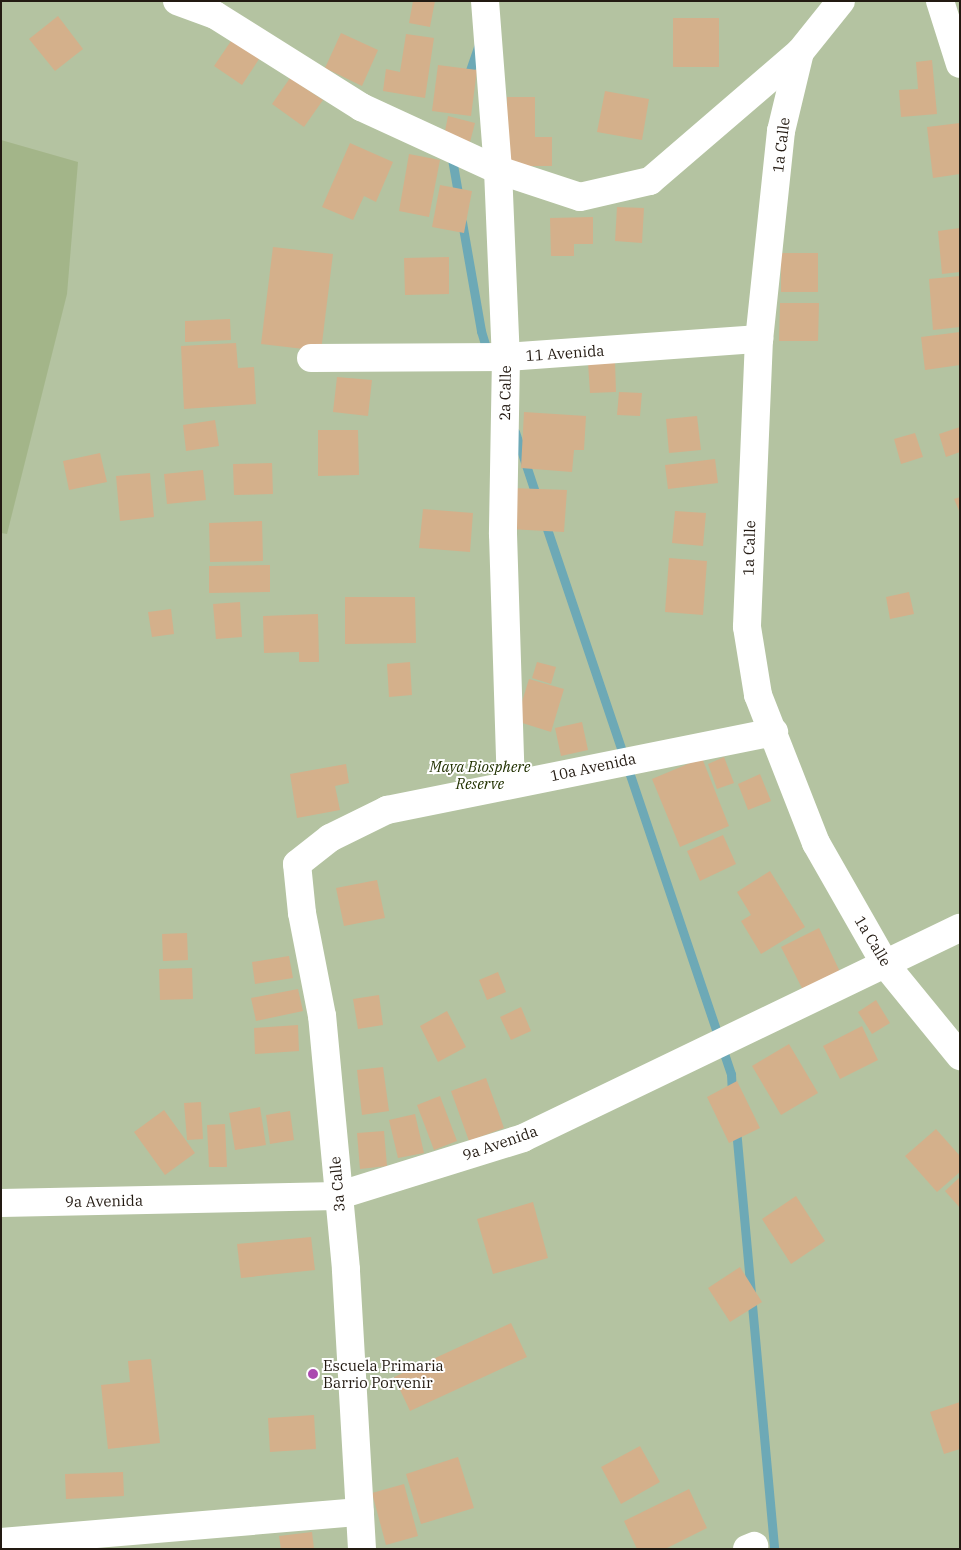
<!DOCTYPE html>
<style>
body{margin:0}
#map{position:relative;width:961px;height:1550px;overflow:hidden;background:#f6dec6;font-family:"IBM Plex Serif",serif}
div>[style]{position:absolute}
.green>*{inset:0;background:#b4c3a1}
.forest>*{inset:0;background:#a3b589}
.stream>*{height:9px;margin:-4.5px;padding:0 4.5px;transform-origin:4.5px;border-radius:4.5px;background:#6da9b6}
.building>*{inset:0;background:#d4b08b}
.minor>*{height:28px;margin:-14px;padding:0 14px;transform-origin:14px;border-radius:14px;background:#fff}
.dots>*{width:14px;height:14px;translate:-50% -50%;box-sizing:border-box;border:2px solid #fff;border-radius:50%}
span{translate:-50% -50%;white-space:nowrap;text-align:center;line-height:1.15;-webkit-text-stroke:4px #fff;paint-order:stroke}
.street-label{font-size:15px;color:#231a12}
.park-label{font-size:15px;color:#213100;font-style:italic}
.poi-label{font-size:15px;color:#231a12}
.left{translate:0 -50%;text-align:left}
.frame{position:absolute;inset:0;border:2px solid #231a12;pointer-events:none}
</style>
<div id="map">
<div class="green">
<i style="clip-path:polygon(1px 1px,960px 1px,960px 1549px,1px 1549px)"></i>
</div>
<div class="forest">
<i style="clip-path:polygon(1px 140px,78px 162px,67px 294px,7px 534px,1px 533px)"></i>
</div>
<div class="stream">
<i style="left:467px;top:79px;width:37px;rotate:-71deg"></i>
<i style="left:451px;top:153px;width:47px;rotate:80.1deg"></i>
<i style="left:462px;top:222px;width:111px;rotate:80.1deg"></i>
<i style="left:481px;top:331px;width:24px;rotate:73deg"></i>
<i style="left:515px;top:432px;width:70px;rotate:71.6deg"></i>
<i style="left:544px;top:520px;width:585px;rotate:71.35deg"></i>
<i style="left:731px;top:1074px;width:20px;rotate:87deg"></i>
<i style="left:736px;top:1129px;width:422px;rotate:84.8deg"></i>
</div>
<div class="building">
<i style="clip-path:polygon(413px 1px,435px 1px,430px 27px,409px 23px)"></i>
<i style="clip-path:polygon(58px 16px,83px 49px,55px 71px,29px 39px)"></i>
<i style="clip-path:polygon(673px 18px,719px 18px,719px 67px,673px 67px)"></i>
<i style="clip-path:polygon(341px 33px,378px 50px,362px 86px,325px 68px)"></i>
<i style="clip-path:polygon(406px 34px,434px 38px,425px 98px,383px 91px,386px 69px,400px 72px)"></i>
<i style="clip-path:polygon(233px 38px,261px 56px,242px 85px,214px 66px)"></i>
<i style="clip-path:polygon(932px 60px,937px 114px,901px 117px,899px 90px,918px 89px,916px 62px)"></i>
<i style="clip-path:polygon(438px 65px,477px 70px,471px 116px,432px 111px)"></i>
<i style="clip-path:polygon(290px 78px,323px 100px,304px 127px,272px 104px)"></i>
<i style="clip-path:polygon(605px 91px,649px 99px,642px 140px,597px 132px)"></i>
<i style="clip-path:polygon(507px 97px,535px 97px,535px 137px,552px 137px,552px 166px,507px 166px)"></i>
<i style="clip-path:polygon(448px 116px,475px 123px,470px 142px,444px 136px)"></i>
<i style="clip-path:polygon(960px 123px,960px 174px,933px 178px,927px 127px)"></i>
<i style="clip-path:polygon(350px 143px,393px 162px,376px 202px,364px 196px,353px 220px,322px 207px)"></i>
<i style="clip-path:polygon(409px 154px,440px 160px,429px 217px,399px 211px)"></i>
<i style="clip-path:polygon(440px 185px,472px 191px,464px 233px,432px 227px)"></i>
<i style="clip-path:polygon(617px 207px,644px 208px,642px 243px,615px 241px)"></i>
<i style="clip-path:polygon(593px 217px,593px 244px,574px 244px,574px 256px,551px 256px,550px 218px)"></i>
<i style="clip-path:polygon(960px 228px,960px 272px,942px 274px,938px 231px)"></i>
<i style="clip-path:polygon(273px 247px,333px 254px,321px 351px,261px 344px)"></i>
<i style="clip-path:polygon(781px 253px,818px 253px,818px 292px,781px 292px)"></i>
<i style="clip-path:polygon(449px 257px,449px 294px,405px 295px,404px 258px)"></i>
<i style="clip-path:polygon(960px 276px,960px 327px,933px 330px,929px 279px)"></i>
<i style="clip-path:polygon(780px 303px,819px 303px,818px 341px,779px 341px)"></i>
<i style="clip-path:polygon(230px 319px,231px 340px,185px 342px,185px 321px)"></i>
<i style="clip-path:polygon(960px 332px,960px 365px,925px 370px,921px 337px)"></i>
<i style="clip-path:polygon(236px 343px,238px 368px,254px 367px,256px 404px,184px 409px,181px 346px)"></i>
<i style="clip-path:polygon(615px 362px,616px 392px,590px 393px,588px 363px)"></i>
<i style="clip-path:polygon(337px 377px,372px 380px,368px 416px,333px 412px)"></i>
<i style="clip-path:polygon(619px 392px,642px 393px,640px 416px,617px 415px)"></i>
<i style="clip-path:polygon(524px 412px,586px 416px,584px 450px,574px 450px,572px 472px,521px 468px)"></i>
<i style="clip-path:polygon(697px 416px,701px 450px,669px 453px,666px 419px)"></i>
<i style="clip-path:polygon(215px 420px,219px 446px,186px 451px,183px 425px)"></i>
<i style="clip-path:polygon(960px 427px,960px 452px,946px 457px,939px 434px)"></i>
<i style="clip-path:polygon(318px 430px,358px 430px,359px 475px,318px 476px)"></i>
<i style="clip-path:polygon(915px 433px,923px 457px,901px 464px,894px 439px)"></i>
<i style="clip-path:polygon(100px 453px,107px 482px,69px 490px,63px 461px)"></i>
<i style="clip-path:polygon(715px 459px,718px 483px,668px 489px,665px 465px)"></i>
<i style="clip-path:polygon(272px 463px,273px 494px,234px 495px,233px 464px)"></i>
<i style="clip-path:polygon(203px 470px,206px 500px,167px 504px,164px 474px)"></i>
<i style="clip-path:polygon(150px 473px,154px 517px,120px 521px,116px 476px)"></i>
<i style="clip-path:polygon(511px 488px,567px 490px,564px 532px,509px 529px)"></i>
<i style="clip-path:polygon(960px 497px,960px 513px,954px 499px)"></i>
<i style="clip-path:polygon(423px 509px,473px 513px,470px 552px,419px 548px)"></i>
<i style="clip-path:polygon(675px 511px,706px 513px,703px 546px,672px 543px)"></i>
<i style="clip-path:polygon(262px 521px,263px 561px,210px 562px,209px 523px)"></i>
<i style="clip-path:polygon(669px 558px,707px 561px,703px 615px,665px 612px)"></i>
<i style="clip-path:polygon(270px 565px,270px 592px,209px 593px,209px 566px)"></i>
<i style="clip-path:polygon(909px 592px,914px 614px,890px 619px,886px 597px)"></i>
<i style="clip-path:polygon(345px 597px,415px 597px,416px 643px,345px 644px)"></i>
<i style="clip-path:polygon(240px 602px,242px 637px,216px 639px,213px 604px)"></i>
<i style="clip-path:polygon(171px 609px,174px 634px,152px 637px,148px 612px)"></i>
<i style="clip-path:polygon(318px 614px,319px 662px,299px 662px,299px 652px,264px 653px,263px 616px)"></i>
<i style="clip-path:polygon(410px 662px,412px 695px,389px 697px,387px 664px)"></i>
<i style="clip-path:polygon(537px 662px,556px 667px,551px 684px,532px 678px)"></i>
<i style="clip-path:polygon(529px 679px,564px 689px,551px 732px,516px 721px)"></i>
<i style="clip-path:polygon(582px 722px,588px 750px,561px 756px,555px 728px)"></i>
<i style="clip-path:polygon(724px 757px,734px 783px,717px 789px,708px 764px)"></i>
<i style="clip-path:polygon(702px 758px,729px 826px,680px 847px,652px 779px)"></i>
<i style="clip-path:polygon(346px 764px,349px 783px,335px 786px,340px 810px,297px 818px,290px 774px)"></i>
<i style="clip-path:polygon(760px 774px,771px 801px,748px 810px,738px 784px)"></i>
<i style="clip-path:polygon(723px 835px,736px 864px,700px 881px,687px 851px)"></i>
<i style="clip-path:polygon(770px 871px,805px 927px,761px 954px,741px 921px,751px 915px,737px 892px)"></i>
<i style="clip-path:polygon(377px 880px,385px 918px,344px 926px,336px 888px)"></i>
<i style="clip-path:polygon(819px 928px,843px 978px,806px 996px,781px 947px)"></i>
<i style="clip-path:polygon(187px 933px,188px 960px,163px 961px,162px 934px)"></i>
<i style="clip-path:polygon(289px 956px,293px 978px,255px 984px,252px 962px)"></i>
<i style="clip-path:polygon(192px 968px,193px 999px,160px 1000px,159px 969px)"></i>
<i style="clip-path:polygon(498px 972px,506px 992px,487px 1000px,479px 980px)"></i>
<i style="clip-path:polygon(298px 989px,303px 1011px,256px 1021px,251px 998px)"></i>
<i style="clip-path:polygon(379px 995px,383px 1025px,358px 1029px,353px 999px)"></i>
<i style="clip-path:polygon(876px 1000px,890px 1023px,872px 1034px,858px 1012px)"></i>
<i style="clip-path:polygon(521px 1007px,531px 1031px,511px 1040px,500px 1017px)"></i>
<i style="clip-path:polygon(447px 1011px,466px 1047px,438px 1062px,420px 1026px)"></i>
<i style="clip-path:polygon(298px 1025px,299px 1051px,255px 1054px,254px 1028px)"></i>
<i style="clip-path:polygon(862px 1026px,878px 1060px,840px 1079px,823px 1046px)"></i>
<i style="clip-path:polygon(789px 1044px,818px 1093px,781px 1115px,752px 1066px)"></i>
<i style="clip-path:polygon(383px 1067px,389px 1111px,362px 1115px,357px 1070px)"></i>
<i style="clip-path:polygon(486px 1078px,504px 1128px,469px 1141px,451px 1091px)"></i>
<i style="clip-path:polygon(737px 1081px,760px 1128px,729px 1143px,707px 1097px)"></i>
<i style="clip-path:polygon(440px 1096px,457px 1141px,434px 1150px,417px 1105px)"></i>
<i style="clip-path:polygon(201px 1102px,203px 1139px,187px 1140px,184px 1103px)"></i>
<i style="clip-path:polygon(260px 1107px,266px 1145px,235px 1150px,229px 1113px)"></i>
<i style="clip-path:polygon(164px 1110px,195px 1153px,165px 1175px,134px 1132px)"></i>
<i style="clip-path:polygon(290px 1111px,294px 1140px,270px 1144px,266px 1115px)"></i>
<i style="clip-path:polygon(415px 1114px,424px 1153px,398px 1158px,389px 1120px)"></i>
<i style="clip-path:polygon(225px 1124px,227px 1167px,209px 1167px,207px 1125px)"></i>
<i style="clip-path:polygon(936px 1129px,960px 1156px,960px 1172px,937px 1192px,905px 1156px)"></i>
<i style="clip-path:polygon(384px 1131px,387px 1166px,360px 1169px,357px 1133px)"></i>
<i style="clip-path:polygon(960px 1177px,960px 1208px,945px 1191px)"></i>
<i style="clip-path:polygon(796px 1196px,825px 1241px,791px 1264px,762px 1219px)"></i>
<i style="clip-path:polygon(533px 1202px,548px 1258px,493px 1274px,477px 1219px)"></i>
<i style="clip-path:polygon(311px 1237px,315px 1270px,241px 1278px,237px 1244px)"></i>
<i style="clip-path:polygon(740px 1267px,762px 1302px,730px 1322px,708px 1288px)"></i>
<i style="clip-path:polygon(511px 1323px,527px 1357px,410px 1411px,394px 1377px)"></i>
<i style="clip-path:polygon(151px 1359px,160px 1443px,108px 1449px,101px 1385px,130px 1382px,128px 1361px)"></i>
<i style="clip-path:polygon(960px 1402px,960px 1449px,944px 1454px,930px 1412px)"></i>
<i style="clip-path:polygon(314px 1415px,316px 1449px,270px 1452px,268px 1418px)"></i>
<i style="clip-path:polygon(640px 1446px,660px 1482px,621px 1504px,601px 1467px)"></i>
<i style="clip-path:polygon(458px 1457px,474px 1508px,421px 1524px,406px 1474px)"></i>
<i style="clip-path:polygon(123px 1472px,124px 1496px,66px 1499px,65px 1474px)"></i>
<i style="clip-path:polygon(404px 1484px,418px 1536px,386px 1545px,372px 1493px)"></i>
<i style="clip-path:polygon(689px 1489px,707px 1528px,665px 1549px,637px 1549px,624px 1521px)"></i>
<i style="clip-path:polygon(312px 1532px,314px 1549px,281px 1549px,279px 1536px)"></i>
</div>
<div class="minor">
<i style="left:177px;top:1px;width:40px;rotate:20.2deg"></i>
<i style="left:215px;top:15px;width:173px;rotate:32.2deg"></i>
<i style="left:361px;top:107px;width:151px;rotate:24.7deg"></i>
<i style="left:498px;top:170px;width:86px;rotate:18.2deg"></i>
<i style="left:580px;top:197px;width:72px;rotate:-12.9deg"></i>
<i style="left:650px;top:181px;width:198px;rotate:-40.7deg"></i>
<i style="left:485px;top:1px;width:169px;rotate:85.6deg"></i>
<i style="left:498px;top:170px;width:187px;rotate:87.6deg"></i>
<i style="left:506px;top:357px;width:177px;rotate:91deg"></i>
<i style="left:503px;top:534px;width:250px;rotate:88.2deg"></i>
<i style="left:841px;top:1px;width:65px;rotate:128.8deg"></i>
<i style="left:800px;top:52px;width:81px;rotate:103.5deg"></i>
<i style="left:781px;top:131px;width:209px;rotate:96deg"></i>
<i style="left:759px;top:339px;width:288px;rotate:92.4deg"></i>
<i style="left:747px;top:627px;width:69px;rotate:80.8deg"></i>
<i style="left:758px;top:695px;width:159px;rotate:68.6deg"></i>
<i style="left:816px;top:843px;width:139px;rotate:60.3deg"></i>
<i style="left:885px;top:964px;width:119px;rotate:50.8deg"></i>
<i style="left:940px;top:1px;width:66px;rotate:72.4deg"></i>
<i style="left:311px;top:358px;width:195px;rotate:-0.3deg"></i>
<i style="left:506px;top:357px;width:254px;rotate:-4.1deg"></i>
<i style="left:1px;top:1203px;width:336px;rotate:-1.2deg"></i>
<i style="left:337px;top:1196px;width:195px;rotate:-17.3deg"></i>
<i style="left:523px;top:1138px;width:485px;rotate:-25.7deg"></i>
<i style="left:1px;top:1542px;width:360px;rotate:-4.8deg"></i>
<i style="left:362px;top:1549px;width:280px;rotate:-93.3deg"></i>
<i style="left:346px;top:1269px;width:254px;rotate:-95.4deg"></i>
<i style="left:322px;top:1016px;width:105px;rotate:-101deg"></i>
<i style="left:302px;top:913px;width:49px;rotate:-95.8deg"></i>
<i style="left:297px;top:864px;width:42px;rotate:-38.2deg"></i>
<i style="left:330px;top:838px;width:64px;rotate:-26.2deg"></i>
<i style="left:387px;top:810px;width:395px;rotate:-11.4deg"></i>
<i style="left:747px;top:1549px;width:8px;rotate:-23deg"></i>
</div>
<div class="dots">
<i style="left:313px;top:1374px;background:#ab49b0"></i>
</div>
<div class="street-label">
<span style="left:781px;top:145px;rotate:-83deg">1a Calle</span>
<span style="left:565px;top:353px;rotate:-4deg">11 Avenida</span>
<span style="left:505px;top:393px;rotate:-89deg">2a Calle</span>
<span style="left:749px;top:548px;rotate:-88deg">1a Calle</span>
<span style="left:593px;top:767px;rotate:-12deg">10a Avenida</span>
<span style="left:873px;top:941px;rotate:59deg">1a Calle</span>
<span style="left:500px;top:1143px;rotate:-19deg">9a Avenida</span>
<span style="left:337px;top:1184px;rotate:-95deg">3a Calle</span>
<span style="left:104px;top:1201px;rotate:-1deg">9a Avenida</span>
</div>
<div class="park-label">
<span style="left:480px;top:775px">Maya Biosphere<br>Reserve</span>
</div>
<div class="poi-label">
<span class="left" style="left:323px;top:1374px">Escuela Primaria<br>Barrio Porvenir</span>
</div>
<div class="frame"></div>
</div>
